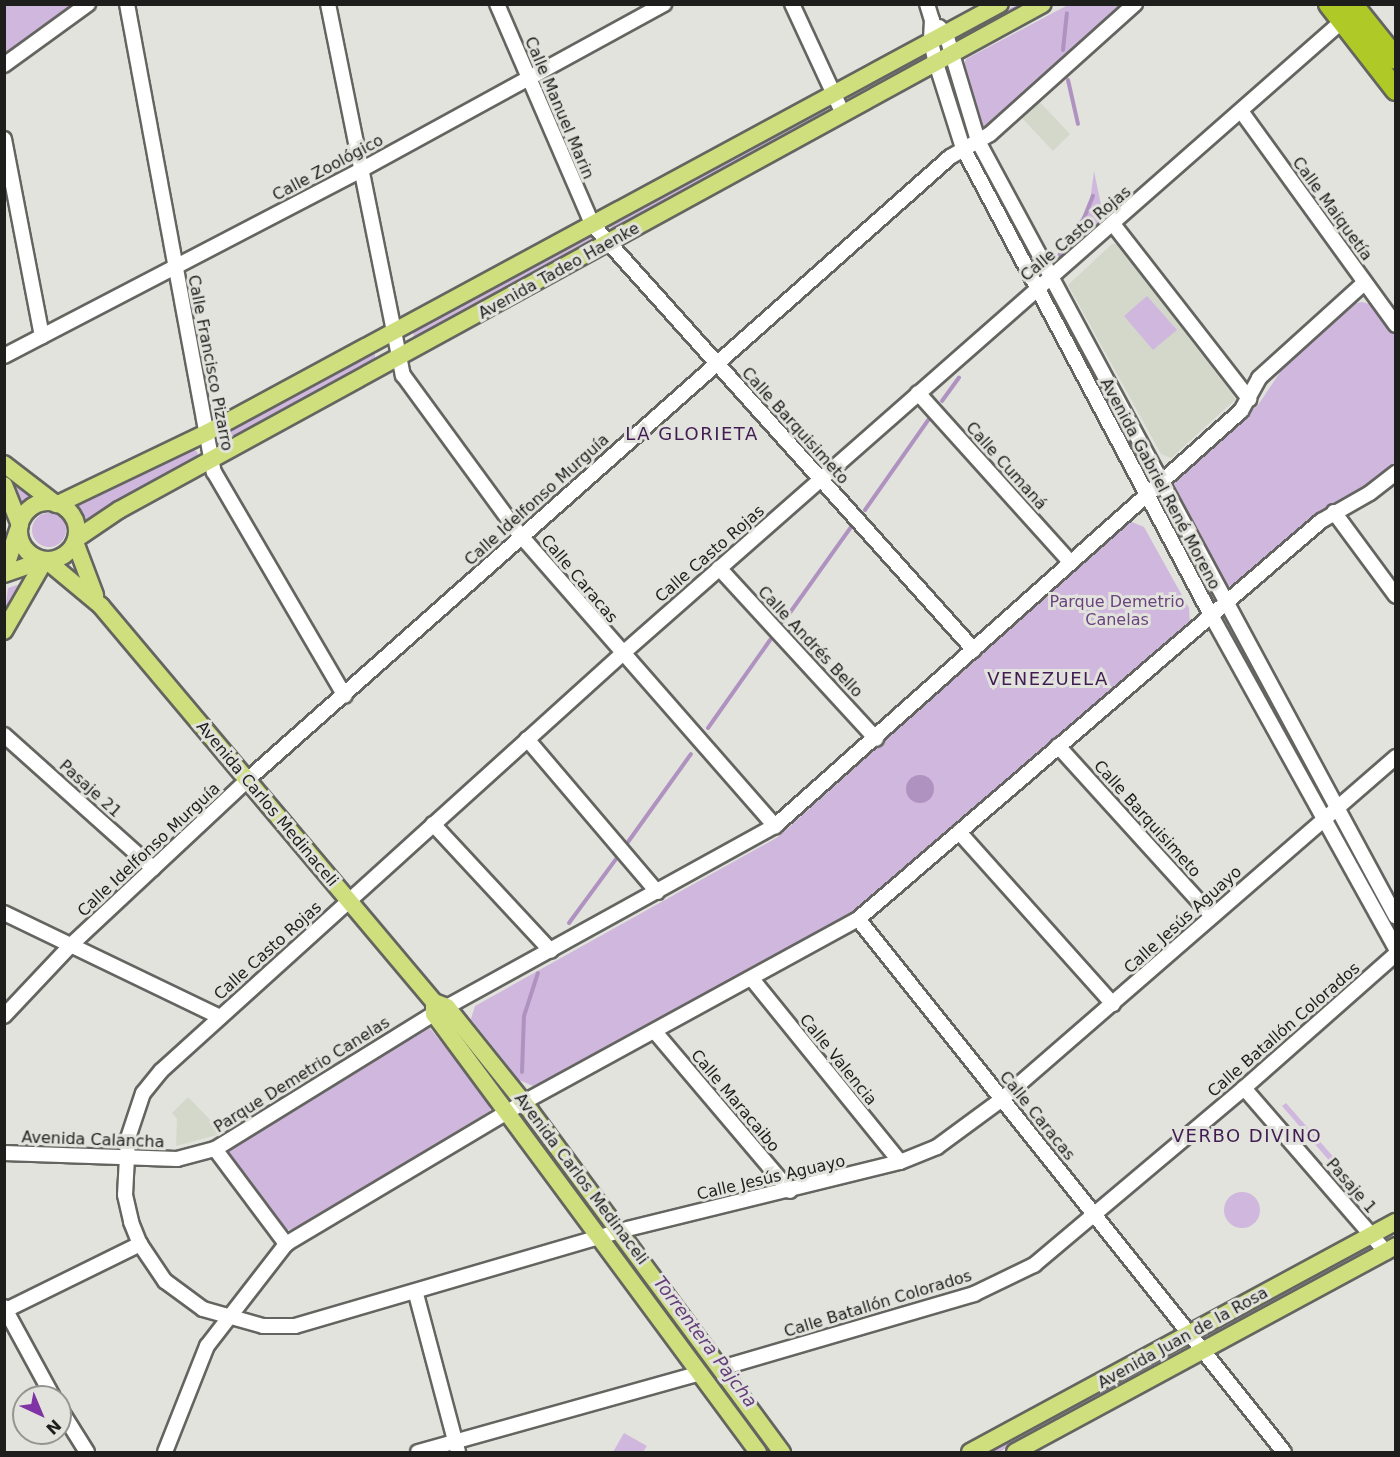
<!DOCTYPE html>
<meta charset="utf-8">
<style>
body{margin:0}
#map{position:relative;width:1400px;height:1457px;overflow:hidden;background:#e2e3dd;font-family:"DejaVu Sans",sans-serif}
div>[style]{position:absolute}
.built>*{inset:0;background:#d4d8cb}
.green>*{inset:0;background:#cfb7dd}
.round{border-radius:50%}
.water>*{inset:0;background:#af92c0}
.stream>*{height:4px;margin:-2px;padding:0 2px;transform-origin:2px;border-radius:2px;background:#af92c0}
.roads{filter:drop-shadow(2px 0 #646560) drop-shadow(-2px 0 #646560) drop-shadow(0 2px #646560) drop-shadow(0 -2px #646560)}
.minor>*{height:14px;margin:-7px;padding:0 7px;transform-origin:7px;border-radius:7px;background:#fff}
.major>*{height:16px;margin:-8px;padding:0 8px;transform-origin:8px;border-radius:8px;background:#cfdf7d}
.major>.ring{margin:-8px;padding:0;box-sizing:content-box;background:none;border:16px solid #cfdf7d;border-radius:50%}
.highway>*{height:20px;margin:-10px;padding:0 10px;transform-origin:10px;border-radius:10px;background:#afca27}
span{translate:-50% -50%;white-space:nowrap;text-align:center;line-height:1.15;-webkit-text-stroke:6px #e2e3dd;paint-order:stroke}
.street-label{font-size:16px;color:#1e1e1c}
.park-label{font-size:16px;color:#6b447f}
.neighbourhood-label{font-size:18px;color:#401c52;letter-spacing:1.5px}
.water-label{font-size:18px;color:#653e79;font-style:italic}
.frame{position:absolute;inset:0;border:6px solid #1e1e1c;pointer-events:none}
.north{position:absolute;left:12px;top:1385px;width:60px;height:60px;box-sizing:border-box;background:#e2e3dd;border:2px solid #949490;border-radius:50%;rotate:136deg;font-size:16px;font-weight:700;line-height:24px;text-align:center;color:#1e1e1c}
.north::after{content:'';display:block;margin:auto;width:21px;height:27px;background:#8033a4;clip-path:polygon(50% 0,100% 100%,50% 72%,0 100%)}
</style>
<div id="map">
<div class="built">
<i style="clip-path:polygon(1037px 99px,1070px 134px,1053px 151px,1020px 116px)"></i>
<i style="clip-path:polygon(1112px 244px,1117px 244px,1236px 399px,1171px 458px,1161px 454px,1068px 285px)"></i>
<i style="clip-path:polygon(188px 1097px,217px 1127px,224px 1133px,176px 1146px,177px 1119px,172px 1113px)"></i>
</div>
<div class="green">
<i style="clip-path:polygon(5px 4px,74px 4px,74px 5px,5px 55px)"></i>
<i style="clip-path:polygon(1016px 5px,1024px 5px,955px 42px,954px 39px)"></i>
<i style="clip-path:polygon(1068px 5px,1126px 5px,985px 130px,982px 129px,962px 71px,966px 59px)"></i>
<i style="clip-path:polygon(925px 55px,927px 59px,850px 101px,847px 96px)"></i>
<i style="clip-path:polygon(825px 109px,828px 114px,615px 229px,609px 227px)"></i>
<i style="clip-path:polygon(1094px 171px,1105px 224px,1056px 263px,1089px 209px)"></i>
<i style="clip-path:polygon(587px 235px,591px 235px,594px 241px,416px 339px,414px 337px,413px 331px)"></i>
<i style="clip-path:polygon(1147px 296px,1177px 330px,1153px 350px,1124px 316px)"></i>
<i style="clip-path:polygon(1362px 302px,1374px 305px,1395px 335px,1395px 462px,1368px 484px,1322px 510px,1236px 585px,1227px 586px,1220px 583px,1169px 488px,1171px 483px,1258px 405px,1281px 371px,1353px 304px)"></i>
<i style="clip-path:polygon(375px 351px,375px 361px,226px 444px,219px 441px,221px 433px)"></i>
<i style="clip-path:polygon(192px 447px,198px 453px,195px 460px,87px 521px,77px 505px)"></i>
<i style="clip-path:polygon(5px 475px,38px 495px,19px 508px)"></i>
<i class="round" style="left:32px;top:513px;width:34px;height:34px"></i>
<i style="clip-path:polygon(1132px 522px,1144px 527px,1189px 608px,1190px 625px,857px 913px,538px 1088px,519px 1080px,471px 1019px,475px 1006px,778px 837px,1126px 523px)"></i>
<i style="clip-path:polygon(20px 584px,12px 597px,5px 612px,8px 588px)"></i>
<i style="clip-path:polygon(1231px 626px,1327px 804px,1323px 808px,1227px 630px)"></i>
<i style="clip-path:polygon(1337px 824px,1395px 929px,1393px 933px,1334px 827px)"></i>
<i style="clip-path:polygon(428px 1026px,491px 1103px,490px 1111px,295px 1229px,285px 1230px,230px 1157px,228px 1147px)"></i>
<i style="clip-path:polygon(1286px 1103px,1344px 1169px,1339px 1172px,1282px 1106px)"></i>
<i class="round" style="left:1224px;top:1192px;width:36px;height:36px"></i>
<i style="clip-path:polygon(1369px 1245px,1372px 1249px,1210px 1338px,1208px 1335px)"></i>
<i style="clip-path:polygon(1176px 1351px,1178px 1356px,999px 1452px,988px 1452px)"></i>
<i style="clip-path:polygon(624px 1433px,647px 1446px,643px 1452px,613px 1452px)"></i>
</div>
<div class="water">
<i class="round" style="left:906px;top:775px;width:28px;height:28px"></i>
</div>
<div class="stream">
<i style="left:1063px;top:50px;width:37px;rotate:-84deg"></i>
<i style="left:1068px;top:80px;width:45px;rotate:77.2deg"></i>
<i style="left:1058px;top:257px;width:47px;rotate:-56.3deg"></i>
<i style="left:1084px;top:218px;width:24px;rotate:-68deg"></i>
<i style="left:942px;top:401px;width:29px;rotate:-54deg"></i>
<i style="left:865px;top:510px;width:111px;rotate:-54.9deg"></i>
<i style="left:784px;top:621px;width:115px;rotate:-54.5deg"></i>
<i style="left:708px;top:728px;width:108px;rotate:-54.8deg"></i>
<i style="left:628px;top:842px;width:108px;rotate:-54.4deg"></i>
<i style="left:569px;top:923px;width:79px;rotate:-53.7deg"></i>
<i style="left:522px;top:1072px;width:56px;rotate:-88deg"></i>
<i style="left:524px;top:1016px;width:45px;rotate:-72deg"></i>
<i style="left:538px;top:1139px;width:104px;rotate:53.6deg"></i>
<i style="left:618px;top:1247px;width:255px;rotate:53.4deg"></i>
</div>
<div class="roads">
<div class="minor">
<i style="left:127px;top:4px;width:476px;rotate:79.5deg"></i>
<i style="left:214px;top:472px;width:259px;rotate:59.7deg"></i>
<i style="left:328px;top:4px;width:379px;rotate:78.6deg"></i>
<i style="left:403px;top:375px;width:200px;rotate:53.8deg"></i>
<i style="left:521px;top:536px;width:386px;rotate:48.8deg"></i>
<i style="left:497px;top:4px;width:240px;rotate:66.6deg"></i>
<i style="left:592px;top:224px;width:572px;rotate:48.12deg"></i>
<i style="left:792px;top:4px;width:121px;rotate:65.1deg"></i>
<i style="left:927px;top:4px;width:17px;rotate:73deg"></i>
<i style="left:932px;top:20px;width:22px;rotate:93deg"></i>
<i style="left:931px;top:42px;width:22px;rotate:77deg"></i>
<i style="left:936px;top:63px;width:89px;rotate:72.4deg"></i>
<i style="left:963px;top:148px;width:529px;rotate:62.03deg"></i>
<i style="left:1211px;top:615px;width:382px;rotate:61deg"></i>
<i style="left:1348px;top:16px;width:968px;rotate:138.69deg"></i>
<i style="left:621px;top:655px;width:620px;rotate:137.88deg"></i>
<i style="left:161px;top:1071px;width:28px;rotate:129deg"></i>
<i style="left:143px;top:1093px;width:47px;rotate:108.4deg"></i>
<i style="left:128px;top:1138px;width:57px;rotate:93deg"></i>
<i style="left:125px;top:1195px;width:28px;rotate:77deg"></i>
<i style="left:131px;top:1222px;width:24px;rotate:68deg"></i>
<i style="left:140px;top:1244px;width:45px;rotate:56deg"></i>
<i style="left:165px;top:1281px;width:47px;rotate:36.4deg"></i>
<i style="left:203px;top:1309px;width:62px;rotate:15.8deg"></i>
<i style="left:263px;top:1326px;width:32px"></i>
<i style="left:295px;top:1326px;width:338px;rotate:-16.3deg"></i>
<i style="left:619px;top:1231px;width:289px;rotate:-13.8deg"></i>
<i style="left:900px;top:1162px;width:40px;rotate:-22deg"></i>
<i style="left:937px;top:1147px;width:81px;rotate:-36.4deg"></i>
<i style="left:1002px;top:1099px;width:522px;rotate:-40.96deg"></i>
<i style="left:939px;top:27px;width:10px;rotate:45deg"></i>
<i style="left:946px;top:34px;width:112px;rotate:73.3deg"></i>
<i style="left:978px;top:141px;width:881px;rotate:61.69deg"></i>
<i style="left:4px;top:65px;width:104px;rotate:-36deg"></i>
<i style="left:1241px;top:111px;width:264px;rotate:54.1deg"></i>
<i style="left:4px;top:139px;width:201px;rotate:79.1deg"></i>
<i style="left:1113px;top:224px;width:222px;rotate:52.1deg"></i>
<i style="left:4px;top:356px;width:400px;rotate:-27.5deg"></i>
<i style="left:359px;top:171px;width:348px;rotate:-28.7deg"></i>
<i style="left:918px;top:393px;width:227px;rotate:48deg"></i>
<i style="left:1334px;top:512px;width:104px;rotate:53.6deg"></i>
<i style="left:719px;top:568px;width:232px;rotate:47.4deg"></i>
<i style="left:4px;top:735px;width:200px;rotate:41.8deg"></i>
<i style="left:527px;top:739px;width:201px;rotate:49.6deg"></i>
<i style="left:1058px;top:746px;width:228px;rotate:47.8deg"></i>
<i style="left:433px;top:824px;width:173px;rotate:47.1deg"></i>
<i style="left:959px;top:832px;width:231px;rotate:48.2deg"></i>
<i style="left:4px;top:913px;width:240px;rotate:25.7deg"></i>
<i style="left:858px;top:919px;width:682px;rotate:51.37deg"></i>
<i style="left:752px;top:979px;width:235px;rotate:51deg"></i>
<i style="left:4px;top:1016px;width:98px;rotate:-46.7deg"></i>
<i style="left:71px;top:945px;width:240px;rotate:-43.1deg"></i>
<i style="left:246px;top:781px;width:941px;rotate:-41.55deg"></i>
<i style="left:950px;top:157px;width:46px;rotate:-29.9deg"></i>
<i style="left:990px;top:134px;width:195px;rotate:-41.9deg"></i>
<i style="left:656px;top:1033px;width:207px;rotate:49.7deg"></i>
<i style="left:1244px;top:1088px;width:217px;rotate:49.1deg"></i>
<i style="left:215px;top:1149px;width:119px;rotate:53.2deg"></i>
<i style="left:4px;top:1153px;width:173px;rotate:2deg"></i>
<i style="left:177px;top:1159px;width:39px;rotate:-15deg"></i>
<i style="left:215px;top:1149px;width:257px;rotate:-31.7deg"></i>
<i style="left:434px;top:1014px;width:389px;rotate:-28.9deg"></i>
<i style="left:775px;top:826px;width:624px;rotate:-41.69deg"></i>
<i style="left:1241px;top:411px;width:38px;rotate:-61deg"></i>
<i style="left:1259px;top:378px;width:142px;rotate:-42.1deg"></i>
<i style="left:416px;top:1294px;width:163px;rotate:75.1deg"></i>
<i style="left:4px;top:1307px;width:102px;rotate:61.4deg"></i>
<i style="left:4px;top:1311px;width:152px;rotate:-26.2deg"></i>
<i style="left:721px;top:1368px;width:264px;rotate:-16.3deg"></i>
<i style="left:974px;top:1294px;width:67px;rotate:-25.8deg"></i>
<i style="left:1034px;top:1265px;width:275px;rotate:-40.1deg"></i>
<i style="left:1244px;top:1088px;width:203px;rotate:-41.4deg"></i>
<i style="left:60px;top:1409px;width:51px;rotate:57.9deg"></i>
<i style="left:165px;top:1452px;width:114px;rotate:-68.4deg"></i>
<i style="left:207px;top:1346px;width:129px;rotate:-52.2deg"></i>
<i style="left:286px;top:1244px;width:277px;rotate:-30.8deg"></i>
<i style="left:524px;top:1102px;width:381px;rotate:-28.7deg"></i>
<i style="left:858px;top:919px;width:611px;rotate:-40.68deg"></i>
<i style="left:1321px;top:521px;width:56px;rotate:-29.7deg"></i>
<i style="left:1370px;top:493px;width:33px;rotate:-38deg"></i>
<i style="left:418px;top:1452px;width:293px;rotate:-15.6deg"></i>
</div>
<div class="major">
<i style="left:4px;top:464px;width:66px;rotate:37.6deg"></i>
<i style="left:4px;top:485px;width:43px;rotate:68.2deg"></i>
<i class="ring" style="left:19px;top:502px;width:42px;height:42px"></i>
<i style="left:58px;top:504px;width:166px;rotate:-25.6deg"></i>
<i style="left:208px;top:432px;width:900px;rotate:-28.39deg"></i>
<i style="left:76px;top:539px;width:52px;rotate:-34deg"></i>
<i style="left:119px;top:510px;width:1053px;rotate:-28.71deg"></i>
<i style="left:75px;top:542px;width:57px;rotate:69.3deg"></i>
<i style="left:46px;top:560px;width:72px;rotate:39.9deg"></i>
<i style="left:101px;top:606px;width:517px;rotate:49.94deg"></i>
<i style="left:434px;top:1002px;width:14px;rotate:21deg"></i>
<i style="left:447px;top:1007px;width:134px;rotate:51.3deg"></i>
<i style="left:531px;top:1112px;width:423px;rotate:53.6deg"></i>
<i style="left:4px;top:572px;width:44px;rotate:-71.6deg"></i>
<i style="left:4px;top:574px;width:42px;rotate:-19.3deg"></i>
<i style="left:4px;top:631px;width:82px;rotate:-60deg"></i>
<i style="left:434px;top:1002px;width:12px;rotate:90deg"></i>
<i style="left:434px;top:1014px;width:545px;rotate:53.51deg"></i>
<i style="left:970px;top:1452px;width:484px;rotate:-28.4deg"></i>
<i style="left:1015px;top:1452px;width:433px;rotate:-28.4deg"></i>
</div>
<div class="highway">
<i style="left:1329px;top:4px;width:109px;rotate:52.1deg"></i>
<i style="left:1352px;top:4px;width:70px;rotate:51.3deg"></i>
</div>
</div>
<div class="street-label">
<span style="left:559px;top:108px;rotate:67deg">Calle Manuel Marin</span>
<span style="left:328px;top:168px;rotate:-28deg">Calle Zoológico</span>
<span style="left:1332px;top:209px;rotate:54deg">Calle Maiquetía</span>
<span style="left:1076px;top:234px;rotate:-40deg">Calle Casto Rojas</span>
<span style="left:559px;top:271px;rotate:-29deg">Avenida Tadeo Haenke</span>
<span style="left:210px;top:363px;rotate:79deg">Calle Francisco Pizarro</span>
<span style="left:795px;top:426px;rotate:48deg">Calle Barquisimeto</span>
<span style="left:1006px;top:466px;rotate:48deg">Calle Cumaná</span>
<span style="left:1160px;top:484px;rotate:62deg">Avenida Gabriel René Moreno</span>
<span style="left:537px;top:500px;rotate:-42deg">Calle Idelfonso Murguía</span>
<span style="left:710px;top:554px;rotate:-41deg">Calle Casto Rojas</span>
<span style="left:579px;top:579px;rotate:50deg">Calle Caracas</span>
<span style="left:810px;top:642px;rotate:47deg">Calle Andrés Bello</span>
<span style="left:90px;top:789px;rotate:42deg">Pasaje 21</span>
<span style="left:267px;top:804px;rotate:50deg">Avenida Carlos Medinaceli</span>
<span style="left:1147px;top:819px;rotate:48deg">Calle Barquisimeto</span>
<span style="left:149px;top:850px;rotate:-43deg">Calle Idelfonso Murguía</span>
<span style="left:1183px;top:920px;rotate:-42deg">Calle Jesús Aguayo</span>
<span style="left:268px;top:951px;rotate:-42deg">Calle Casto Rojas</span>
<span style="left:1284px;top:1030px;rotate:-41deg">Calle Batallón Colorados</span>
<span style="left:838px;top:1060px;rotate:51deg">Calle Valencia</span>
<span style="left:302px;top:1075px;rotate:-32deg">Parque Demetrio Canelas</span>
<span style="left:735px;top:1101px;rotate:50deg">Calle Maracaibo</span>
<span style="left:1037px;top:1116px;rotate:51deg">Calle Caracas</span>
<span style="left:93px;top:1140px;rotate:2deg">Avenida Calancha</span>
<span style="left:771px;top:1178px;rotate:-13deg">Calle Jesús Aguayo</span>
<span style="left:581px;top:1179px;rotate:53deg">Avenida Carlos Medinaceli</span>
<span style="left:1351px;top:1186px;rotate:49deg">Pasaje 1</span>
<span style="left:878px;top:1304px;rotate:-17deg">Calle Batallón Colorados</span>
<span style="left:1183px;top:1338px;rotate:-29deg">Avenida Juan de la Rosa</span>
</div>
<div class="park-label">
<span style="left:1117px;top:611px">Parque Demetrio<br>Canelas</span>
</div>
<div class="neighbourhood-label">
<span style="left:692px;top:434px">LA GLORIETA</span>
<span style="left:1048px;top:679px">VENEZUELA</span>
<span style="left:1247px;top:1136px">VERBO DIVINO</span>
</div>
<div class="water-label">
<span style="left:705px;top:1342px;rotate:53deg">Torrentera Pajcha</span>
</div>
<div class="frame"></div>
<div class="north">N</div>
</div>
